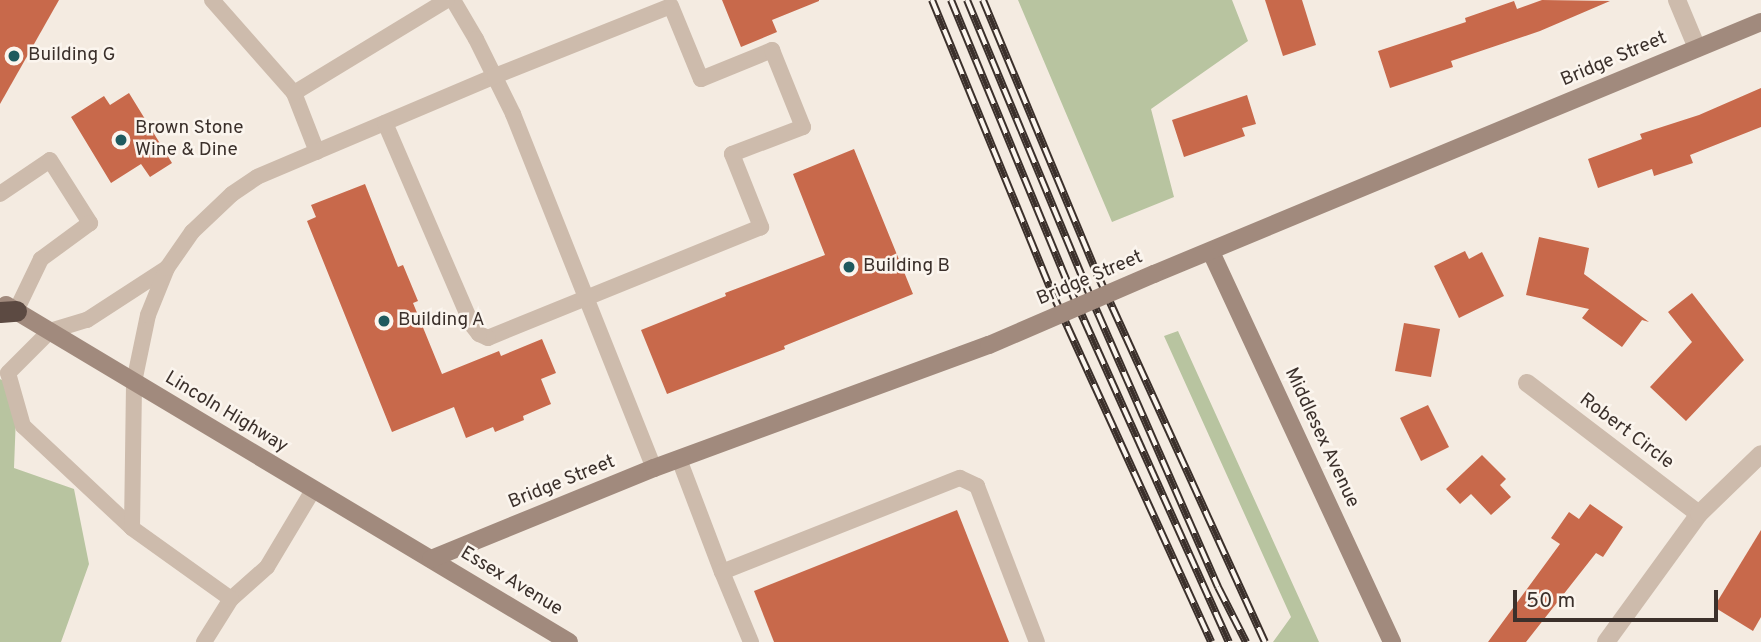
<!DOCTYPE html>
<style>
body{margin:0}
#map{position:relative;width:1761px;height:642px;overflow:hidden;background:#f4ebe1;font-family:Overpass,sans-serif}
div>[style]{position:absolute}
.green>*{inset:0;background:#b8c4a0}
.building>*{inset:0;background:#c8694b}
.lane>*{height:16px;margin:-8px;padding:0 8px;transform-origin:8px;border-radius:8px;background:#cdbbac}
.street>*{height:18px;margin:-9px;padding:0 9px;transform-origin:9px;border-radius:9px;background:#cdbbac}
.secondary>*{height:18px;margin:-9px;padding:0 9px;transform-origin:9px;border-radius:9px;background:#a18a7d}
.highway>*{height:21px;margin:-10.5px;padding:0 10.5px;transform-origin:10.5px;border-radius:10.5px;background:#5c4a42}
.rail>*{height:8px;margin-top:-4px;transform-origin:0;background:repeating-linear-gradient(90deg,#fbf5ee 0 16px,#3b302b 0 32px);box-sizing:border-box;border-block:2px solid #3b302b}
.secondary-bridge>*{height:18px;margin:-9px;padding:0 9px;transform-origin:9px;border-radius:9px;background:#a18a7d}
.dots>*{width:19px;height:19px;translate:-50% -50%;box-sizing:border-box;border:4px solid #fbf5ee;border-radius:50%}
span{translate:-50% -50%;white-space:nowrap;text-align:center;line-height:1.15;-webkit-text-stroke:5px #fbf5ee;paint-order:stroke}
.poi-label{font-size:19px;color:#3b302b}
.left{translate:0 -50%;text-align:left}
.street-label{font-size:19px;color:#3b302b}
.scale{position:absolute;left:1513px;top:590px;width:205px;height:32px;box-sizing:border-box;border:4px solid #3b302b;border-top:0;padding-left:9px;font-size:21px;line-height:24px;white-space:nowrap;color:#3b302b;-webkit-text-stroke:5px #fbf5ee;paint-order:stroke}
</style>
<div id="map">
<div class="green">
<i style="clip-path:polygon(1018px 0,1232px 0,1248px 41px,1151px 109px,1174px 197px,1112px 222px)"></i>
<i style="clip-path:polygon(1178px 331px,1319px 642px,1273px 642px,1291px 617px,1164px 336px)"></i>
<i style="clip-path:polygon(0 379px,17px 389px,14px 468px,74px 489px,89px 564px,61px 642px,0 642px)"></i>
</div>
<div class="building">
<i style="clip-path:polygon(0 0,59px 0,0 104px)"></i>
<i style="clip-path:polygon(722px 0,819px 0,819px 1px,772px 20px,777px 32px,741px 47px)"></i>
<i style="clip-path:polygon(1265px 0,1302px 0,1316px 45px,1283px 56px)"></i>
<i style="clip-path:polygon(1542px 0,1610px 1px,1540px 31px,1451px 61px,1453px 67px,1390px 88px,1378px 51px,1466px 22px,1465px 18px,1514px 1px,1517px 9px)"></i>
<i style="clip-path:polygon(1761px 88px,1761px 127px,1690px 155px,1693px 163px,1654px 176px,1652px 169px,1598px 188px,1588px 159px,1642px 139px,1640px 134px,1699px 115px)"></i>
<i style="clip-path:polygon(129px 93px,172px 163px,150px 177px,141px 164px,111px 183px,71px 117px,104px 96px,110px 105px)"></i>
<i style="clip-path:polygon(1247px 95px,1256px 124px,1242px 128px,1245px 136px,1184px 157px,1172px 120px)"></i>
<i style="clip-path:polygon(854px 149px,913px 294px,784px 346px,785px 349px,667px 394px,641px 330px,726px 296px,725px 293px,825px 255px,793px 174px)"></i>
<i style="clip-path:polygon(365px 184px,398px 267px,403px 265px,418px 301px,413px 303px,442px 374px,499px 351px,501px 356px,542px 339px,556px 373px,541px 379px,551px 404px,523px 416px,524px 420px,495px 432px,493px 427px,466px 438px,454px 407px,392px 432px,307px 221px,316px 217px,311px 205px)"></i>
<i style="clip-path:polygon(1539px 237px,1589px 248px,1584px 274px,1649px 322px,1642px 320px,1622px 347px,1582px 318px,1589px 309px,1526px 295px)"></i>
<i style="clip-path:polygon(1465px 251px,1469px 259px,1482px 252px,1504px 296px,1459px 318px,1434px 266px)"></i>
<i style="clip-path:polygon(1692px 293px,1744px 360px,1686px 421px,1650px 387px,1692px 342px,1668px 312px)"></i>
<i style="clip-path:polygon(1404px 323px,1440px 329px,1431px 377px,1395px 371px)"></i>
<i style="clip-path:polygon(1428px 405px,1449px 447px,1421px 461px,1400px 418px)"></i>
<i style="clip-path:polygon(1482px 455px,1506px 479px,1500px 485px,1511px 497px,1491px 515px,1471px 494px,1460px 504px,1446px 489px)"></i>
<i style="clip-path:polygon(1590px 504px,1623px 527px,1603px 557px,1596px 553px,1526px 642px,1488px 642px,1560px 544px,1551px 538px,1569px 512px,1579px 519px)"></i>
<i style="clip-path:polygon(957px 510px,1009px 642px,774px 642px,754px 591px)"></i>
<i style="clip-path:polygon(1761px 530px,1761px 617px,1753px 631px,1714px 607px)"></i>
</div>
<div class="lane">
<i style="left:212px;top:0;width:124px;rotate:48.6deg"></i>
<i style="left:294px;top:93px;width:63px;rotate:68.7deg"></i>
<i style="left:453px;top:0;width:45px;rotate:59.5deg"></i>
<i style="left:476px;top:39px;width:84px;rotate:63.7deg"></i>
<i style="left:513px;top:114px;width:381px;rotate:68.3deg"></i>
<i style="left:294px;top:93px;width:179px;rotate:-31.3deg"></i>
<i style="left:0;top:194px;width:60px;rotate:-34.2deg"></i>
<i style="left:50px;top:160px;width:75px;rotate:57.6deg"></i>
<i style="left:90px;top:223px;width:61px;rotate:143.7deg"></i>
<i style="left:41px;top:259px;width:58px;rotate:115.7deg"></i>
<i style="left:679px;top:459px;width:121px;rotate:69.2deg"></i>
<i style="left:132px;top:528px;width:149px;rotate:-136.9deg"></i>
<i style="left:23px;top:426px;width:55px;rotate:-105.8deg"></i>
<i style="left:8px;top:373px;width:59px;rotate:-45deg"></i>
<i style="left:50px;top:331px;width:39px;rotate:-17deg"></i>
<i style="left:87px;top:320px;width:95px;rotate:-33deg"></i>
<i style="left:231px;top:599px;width:48px;rotate:-41.6deg"></i>
<i style="left:267px;top:567px;width:90px;rotate:-59.1deg"></i>
<i style="left:204px;top:642px;width:51px;rotate:-57.9deg"></i>
<i style="left:231px;top:599px;width:122px;rotate:-144.4deg"></i>
<i style="left:132px;top:528px;width:146px;rotate:-89.2deg"></i>
<i style="left:134px;top:382px;width:68px;rotate:-78.2deg"></i>
<i style="left:148px;top:315px;width:51px;rotate:-68deg"></i>
<i style="left:167px;top:268px;width:44px;rotate:-55.2deg"></i>
<i style="left:192px;top:232px;width:55px;rotate:-43.5deg"></i>
<i style="left:232px;top:194px;width:30px;rotate:-34deg"></i>
<i style="left:257px;top:177px;width:259px;rotate:-23deg"></i>
<i style="left:495px;top:76px;width:189px;rotate:-21.7deg"></i>
<i style="left:671px;top:6px;width:79px;rotate:67.7deg"></i>
<i style="left:701px;top:79px;width:77px;rotate:-22.2deg"></i>
<i style="left:772px;top:50px;width:83px;rotate:68.1deg"></i>
<i style="left:803px;top:127px;width:76px;rotate:159.2deg"></i>
<i style="left:732px;top:154px;width:79px;rotate:68.3deg"></i>
<i style="left:761px;top:227px;width:295px;rotate:157.9deg"></i>
<i style="left:488px;top:338px;width:10px;rotate:-156deg"></i>
<i style="left:479px;top:334px;width:11px;rotate:-128deg"></i>
<i style="left:472px;top:325px;width:220px;rotate:-113.3deg"></i>
<i style="left:751px;top:642px;width:76px;rotate:-112.5deg"></i>
<i style="left:722px;top:572px;width:256px;rotate:-21.6deg"></i>
<i style="left:960px;top:478px;width:19px;rotate:25deg"></i>
<i style="left:977px;top:486px;width:167px;rotate:69deg"></i>
</div>
<div class="street">
<i style="left:1677px;top:0;width:52px;rotate:67.4deg"></i>
<i style="left:1527px;top:383px;width:216px;rotate:37.3deg"></i>
<i style="left:1606px;top:642px;width:158px;rotate:-54deg"></i>
<i style="left:1699px;top:514px;width:86px;rotate:-44.1deg"></i>
</div>
<div class="secondary">
<i style="left:1211px;top:252px;width:430px;rotate:65.1deg"></i>
<i style="left:1154px;top:274px;width:657px;rotate:-22.55deg"></i>
<i style="left:6px;top:305px;width:656px;rotate:30.9deg"></i>
<i style="left:431px;top:559px;width:241px;rotate:-22.2deg"></i>
<i style="left:654px;top:468px;width:357px;rotate:-20.2deg"></i>
</div>
<div class="highway">
<i style="left:0;top:312px;width:16px;rotate:-4deg"></i>
</div>
<div class="rail">
<i style="left:932px;top:0;width:321px;rotate:67.7deg"></i>
<i style="left:1054px;top:297px;width:379px;rotate:65.5deg"></i>
<i style="left:951px;top:0;width:315px;rotate:67.6deg"></i>
<i style="left:1071px;top:291px;width:385px;rotate:65.8deg"></i>
<i style="left:967px;top:0;width:308px;rotate:67.4deg"></i>
<i style="left:1085px;top:284px;width:331px;rotate:66.3deg"></i>
<i style="left:1218px;top:587px;width:62px;rotate:63deg"></i>
<i style="left:983px;top:0;width:301px;rotate:67.4deg"></i>
<i style="left:1099px;top:278px;width:400px;rotate:65.5deg"></i>
</div>
<div class="secondary-bridge">
<i style="left:989px;top:345px;width:180px;rotate:-23.3deg"></i>
</div>
<div class="dots">
<i style="left:14px;top:56px;background:#1f5a5e"></i>
<i style="left:121px;top:140px;background:#1f5a5e"></i>
<i style="left:849px;top:267px;background:#1f5a5e"></i>
<i style="left:384px;top:321px;background:#1f5a5e"></i>
</div>
<div class="poi-label">
<span class="left" style="left:28px;top:56px">Building G</span>
<span class="left" style="left:135px;top:140px">Brown Stone<br>Wine &amp; Dine</span>
<span class="left" style="left:863px;top:267px">Building B</span>
<span class="left" style="left:398px;top:321px">Building A</span>
</div>
<div class="street-label">
<span style="left:1614px;top:60px;rotate:-23deg">Bridge Street</span>
<span style="left:1090px;top:279px;rotate:-23deg">Bridge Street</span>
<span style="left:226px;top:413px;rotate:31deg">Lincoln Highway</span>
<span style="left:1626px;top:432px;rotate:37deg">Robert Circle</span>
<span style="left:1321px;top:438px;rotate:65deg">Middlesex Avenue</span>
<span style="left:562px;top:483px;rotate:-22deg">Bridge Street</span>
<span style="left:511px;top:582px;rotate:31deg">Essex Avenue</span>
</div>
<div class="scale">50 m</div>
</div>
